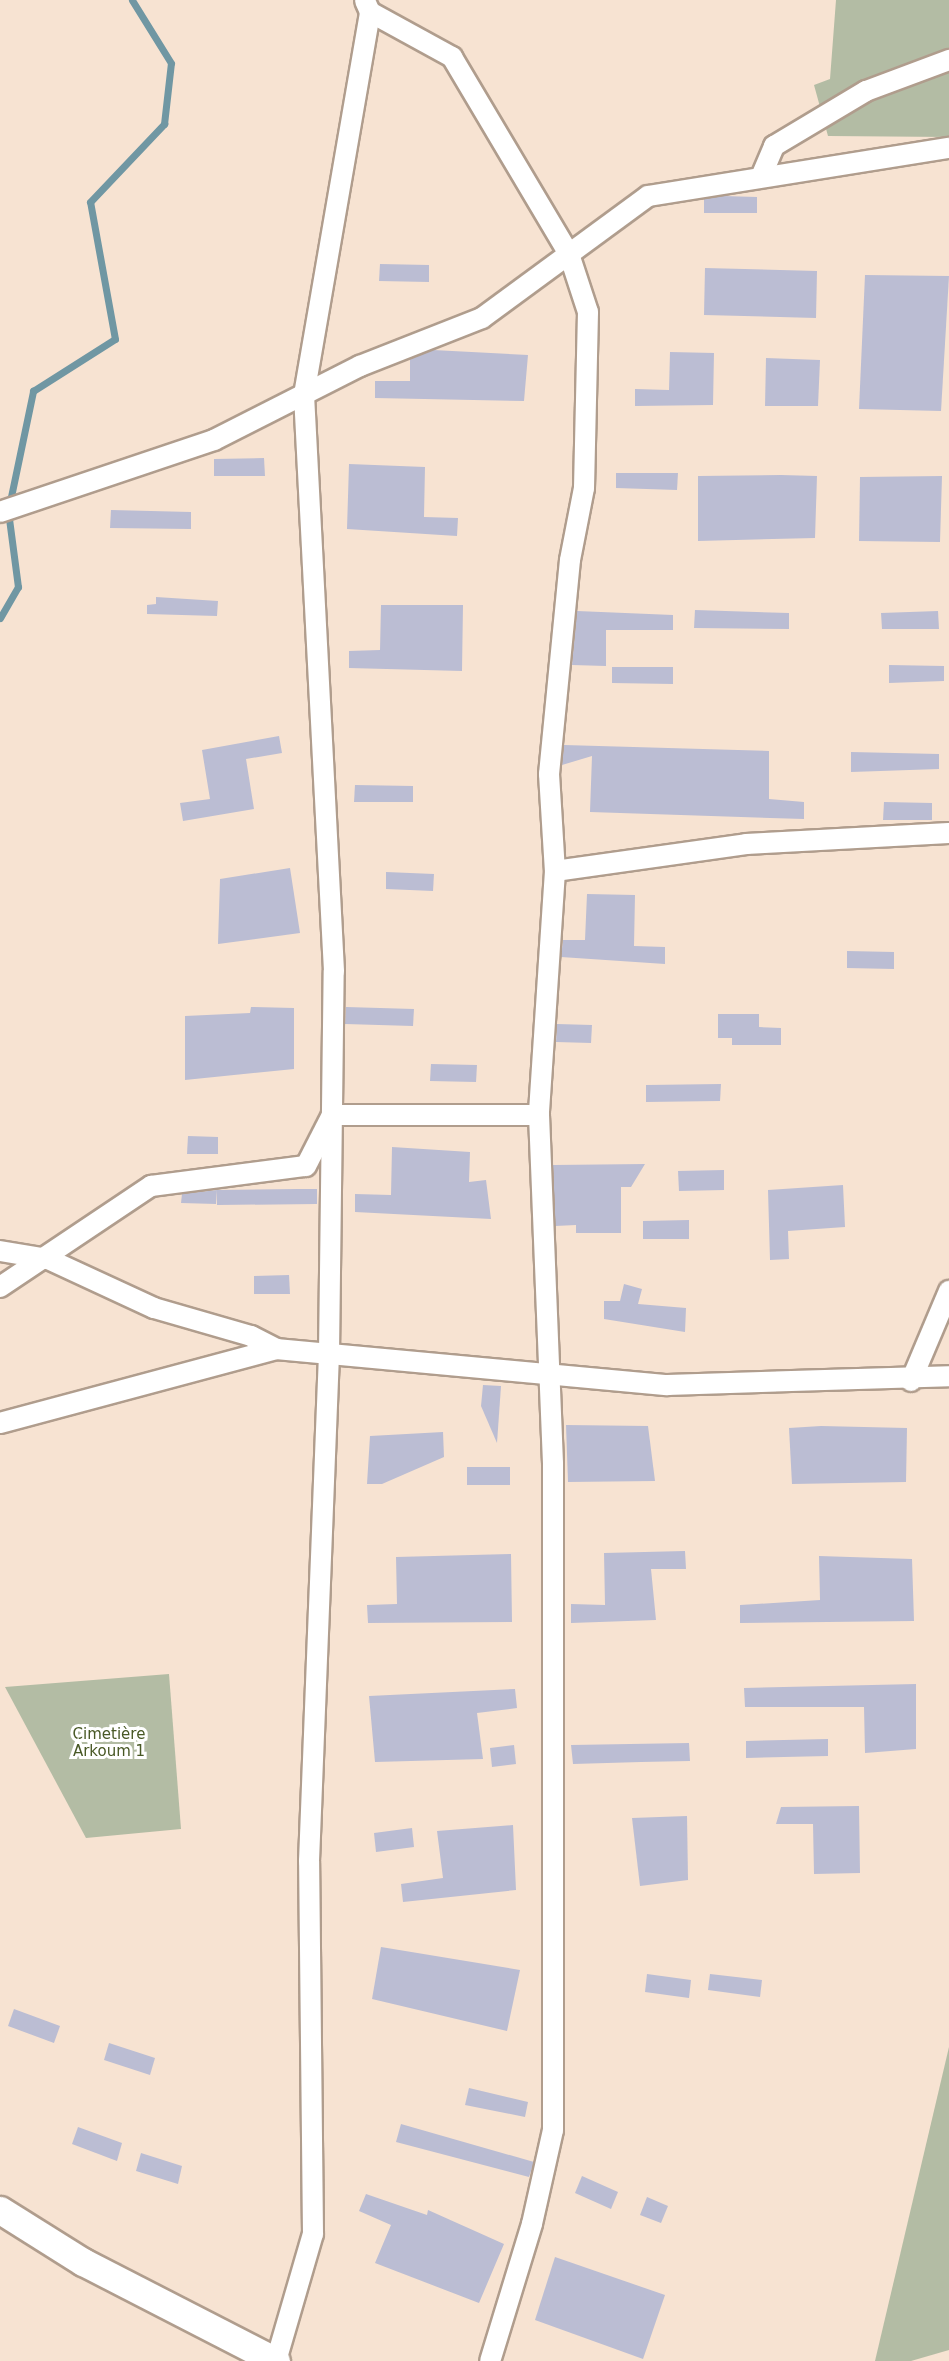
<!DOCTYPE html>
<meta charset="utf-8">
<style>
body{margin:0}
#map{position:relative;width:949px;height:2361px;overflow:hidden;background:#f7e3d2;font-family:"DejaVu Sans",sans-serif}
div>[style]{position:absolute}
.green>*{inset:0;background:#b3bca4}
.stream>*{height:7px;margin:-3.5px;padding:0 3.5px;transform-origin:3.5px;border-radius:3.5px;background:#7097a3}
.building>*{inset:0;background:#bbbdd3}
.roads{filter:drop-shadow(2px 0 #b09d8d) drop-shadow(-2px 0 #b09d8d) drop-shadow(0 2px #b09d8d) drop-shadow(0 -2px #b09d8d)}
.minor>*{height:20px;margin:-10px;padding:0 10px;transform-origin:10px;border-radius:10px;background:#fff}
.secondary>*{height:27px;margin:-13.5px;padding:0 13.5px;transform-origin:13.5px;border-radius:13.5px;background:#fff}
span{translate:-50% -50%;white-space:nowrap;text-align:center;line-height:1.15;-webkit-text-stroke:6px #fff;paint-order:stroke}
.park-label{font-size:15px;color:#485825}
</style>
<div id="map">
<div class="green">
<i style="clip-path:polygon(836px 0,949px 0,949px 137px,828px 136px,814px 85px,830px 79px)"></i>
<i style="clip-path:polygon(169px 1674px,181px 1829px,86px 1838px,5px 1687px)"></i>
<i style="clip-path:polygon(949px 2047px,949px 2350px,911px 2361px,875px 2361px)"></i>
</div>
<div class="stream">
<i style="left:0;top:618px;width:36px;rotate:-60deg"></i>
<i style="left:18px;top:587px;width:77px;rotate:-97.5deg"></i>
<i style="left:8px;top:511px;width:123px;rotate:-78.2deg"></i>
<i style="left:33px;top:391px;width:97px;rotate:-32.4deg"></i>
<i style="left:115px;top:339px;width:139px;rotate:-100.3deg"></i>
<i style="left:90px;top:202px;width:108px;rotate:-46.5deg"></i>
<i style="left:164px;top:124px;width:61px;rotate:-83.5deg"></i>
<i style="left:171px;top:63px;width:74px;rotate:-121.8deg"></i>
</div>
<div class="building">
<i style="clip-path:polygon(723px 196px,757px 197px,757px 213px,704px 213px,704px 199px)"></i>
<i style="clip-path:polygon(380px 264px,429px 265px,429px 282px,379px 281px)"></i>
<i style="clip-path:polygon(705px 268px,817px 271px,816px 318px,704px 315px)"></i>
<i style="clip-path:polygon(865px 275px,949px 276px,941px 411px,859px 409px)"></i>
<i style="clip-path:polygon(433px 350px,528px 355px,524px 401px,375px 398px,375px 381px,410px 381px,410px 359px)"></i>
<i style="clip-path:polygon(670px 352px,714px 353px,713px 405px,635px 406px,635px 389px,669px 390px)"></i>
<i style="clip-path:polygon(766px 358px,820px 360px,818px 406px,765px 406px)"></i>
<i style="clip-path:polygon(264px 458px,265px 476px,214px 476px,214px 459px)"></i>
<i style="clip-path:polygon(349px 464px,425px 467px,424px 517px,458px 518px,457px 536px,347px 529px)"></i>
<i style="clip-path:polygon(616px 473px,678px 473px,677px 490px,616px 488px)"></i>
<i style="clip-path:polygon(781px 475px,817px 476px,815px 538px,698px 541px,698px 476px)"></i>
<i style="clip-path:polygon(942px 476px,940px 542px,859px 541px,860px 477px)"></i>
<i style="clip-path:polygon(111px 510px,191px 512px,191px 529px,110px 528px)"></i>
<i style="clip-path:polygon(156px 597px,218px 601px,217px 616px,147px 614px,147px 605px,156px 604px)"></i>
<i style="clip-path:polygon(381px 605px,463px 605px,462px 671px,349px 668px,349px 651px,380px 650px)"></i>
<i style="clip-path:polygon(695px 610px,789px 613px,789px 629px,694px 628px)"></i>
<i style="clip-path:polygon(577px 611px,673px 615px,673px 630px,606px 630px,606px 666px,572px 665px)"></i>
<i style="clip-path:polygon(938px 611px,939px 629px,882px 629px,881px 613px)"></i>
<i style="clip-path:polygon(889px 665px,944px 666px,944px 681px,889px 683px)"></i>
<i style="clip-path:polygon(612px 667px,673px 667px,673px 684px,612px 683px)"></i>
<i style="clip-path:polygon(279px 736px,282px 753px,246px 759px,254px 809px,183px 821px,180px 803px,210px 799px,202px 750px)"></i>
<i style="clip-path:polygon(564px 745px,769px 751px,769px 799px,804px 802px,804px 819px,590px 812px,592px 756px,562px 765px)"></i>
<i style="clip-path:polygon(851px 752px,939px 754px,939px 769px,851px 772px)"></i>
<i style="clip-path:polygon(355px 785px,413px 786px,413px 802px,354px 802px)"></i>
<i style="clip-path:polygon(884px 802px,932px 803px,932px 820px,883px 820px)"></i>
<i style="clip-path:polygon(290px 868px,300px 933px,218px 944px,220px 879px)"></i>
<i style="clip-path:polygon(386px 872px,434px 874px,433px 891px,386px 889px)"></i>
<i style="clip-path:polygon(587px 894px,635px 895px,634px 946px,665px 947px,665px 964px,561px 957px,563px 940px,585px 940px)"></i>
<i style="clip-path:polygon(847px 951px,894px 952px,894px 969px,847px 968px)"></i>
<i style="clip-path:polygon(251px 1007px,294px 1008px,294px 1069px,185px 1080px,185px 1016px,250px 1013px)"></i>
<i style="clip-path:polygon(346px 1007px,414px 1009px,413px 1026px,345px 1024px)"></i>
<i style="clip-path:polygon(718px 1014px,759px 1014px,759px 1027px,781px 1028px,781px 1045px,732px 1045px,732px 1038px,718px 1038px)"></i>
<i style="clip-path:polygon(557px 1024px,592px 1025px,591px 1043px,556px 1042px)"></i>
<i style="clip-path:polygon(431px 1064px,477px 1065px,476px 1082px,430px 1081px)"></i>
<i style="clip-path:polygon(721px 1084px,720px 1101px,646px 1102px,646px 1085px)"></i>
<i style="clip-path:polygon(188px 1136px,218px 1137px,218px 1154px,187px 1154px)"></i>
<i style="clip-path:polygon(392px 1147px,470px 1152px,469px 1182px,486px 1180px,491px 1219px,355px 1212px,355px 1194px,391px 1195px)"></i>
<i style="clip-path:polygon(645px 1164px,631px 1187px,621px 1187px,621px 1233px,576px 1233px,576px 1225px,555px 1226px,553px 1165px)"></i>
<i style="clip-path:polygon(724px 1170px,724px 1190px,679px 1191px,678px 1171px)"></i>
<i style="clip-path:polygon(843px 1185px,845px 1227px,788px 1231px,789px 1259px,770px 1260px,768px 1190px)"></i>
<i style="clip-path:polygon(299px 1189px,317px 1189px,317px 1204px,217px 1205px,217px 1190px)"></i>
<i style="clip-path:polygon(217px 1190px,216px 1204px,181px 1203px,182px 1194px)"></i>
<i style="clip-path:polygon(689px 1220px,689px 1239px,643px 1239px,643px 1221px)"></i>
<i style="clip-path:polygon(289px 1275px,290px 1294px,254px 1294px,254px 1276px)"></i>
<i style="clip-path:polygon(624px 1284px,642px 1289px,638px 1304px,686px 1308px,685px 1332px,604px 1319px,604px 1301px,620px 1301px)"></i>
<i style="clip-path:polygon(483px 1385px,501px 1386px,497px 1443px,481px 1406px)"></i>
<i style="clip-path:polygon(566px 1425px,648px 1426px,655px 1481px,568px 1482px)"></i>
<i style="clip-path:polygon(821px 1426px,907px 1428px,906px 1482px,792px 1484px,789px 1428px)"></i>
<i style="clip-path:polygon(443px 1432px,444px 1457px,382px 1484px,367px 1484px,370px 1436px)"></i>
<i style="clip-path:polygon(467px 1467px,510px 1467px,510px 1485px,467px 1485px)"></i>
<i style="clip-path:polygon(685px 1551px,686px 1569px,651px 1569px,656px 1620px,571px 1623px,571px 1604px,605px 1605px,604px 1553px)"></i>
<i style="clip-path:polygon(511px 1554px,512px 1622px,368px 1623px,367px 1605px,397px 1604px,396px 1557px)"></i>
<i style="clip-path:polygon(819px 1556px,912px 1559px,914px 1621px,740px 1623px,740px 1605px,820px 1600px)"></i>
<i style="clip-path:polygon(916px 1684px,916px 1749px,865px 1753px,864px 1707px,745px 1707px,744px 1688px)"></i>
<i style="clip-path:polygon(515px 1689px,517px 1708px,477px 1713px,483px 1759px,375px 1762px,369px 1696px)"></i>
<i style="clip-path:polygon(828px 1739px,828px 1756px,746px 1758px,746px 1741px)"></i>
<i style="clip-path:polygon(689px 1743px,690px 1761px,641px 1762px,573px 1764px,571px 1745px)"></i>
<i style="clip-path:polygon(514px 1745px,516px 1764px,492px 1767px,490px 1748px)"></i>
<i style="clip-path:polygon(859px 1806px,860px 1873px,814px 1874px,813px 1824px,776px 1824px,781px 1807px)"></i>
<i style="clip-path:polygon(687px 1816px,688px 1880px,640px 1886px,632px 1818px)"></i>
<i style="clip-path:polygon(513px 1825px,516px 1890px,403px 1902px,401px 1884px,443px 1878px,437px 1831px)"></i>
<i style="clip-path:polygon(412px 1828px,414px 1847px,376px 1852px,374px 1833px)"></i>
<i style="clip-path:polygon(381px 1947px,520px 1970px,507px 2031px,372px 1999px)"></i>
<i style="clip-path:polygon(647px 1974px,691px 1980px,689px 1998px,645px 1992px)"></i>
<i style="clip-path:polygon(710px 1974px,762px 1980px,760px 1997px,708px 1990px)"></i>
<i style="clip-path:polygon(14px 2009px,60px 2026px,54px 2043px,8px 2026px)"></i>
<i style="clip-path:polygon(109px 2043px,155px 2058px,150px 2075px,104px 2060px)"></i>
<i style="clip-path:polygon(469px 2088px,528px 2102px,525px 2117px,465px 2105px)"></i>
<i style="clip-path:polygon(401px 2124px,534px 2162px,529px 2177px,396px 2142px)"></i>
<i style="clip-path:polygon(78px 2127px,122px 2143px,117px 2161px,72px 2144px)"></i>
<i style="clip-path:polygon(141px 2153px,182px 2166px,178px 2184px,136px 2171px)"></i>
<i style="clip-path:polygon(582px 2176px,618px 2192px,611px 2209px,575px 2193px)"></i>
<i style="clip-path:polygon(366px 2194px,427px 2215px,428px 2210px,504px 2244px,479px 2303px,375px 2263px,391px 2225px,359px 2211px)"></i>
<i style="clip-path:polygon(647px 2197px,668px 2206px,661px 2223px,640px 2215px)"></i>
<i style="clip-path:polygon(555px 2257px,665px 2295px,643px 2359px,535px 2320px)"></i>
</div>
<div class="roads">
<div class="minor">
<i style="left:370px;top:12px;width:94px;rotate:28.8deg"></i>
<i style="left:452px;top:57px;width:229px;rotate:59.3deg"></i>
<i style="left:569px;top:254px;width:61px;rotate:71.9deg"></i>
<i style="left:588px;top:312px;width:176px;rotate:91.3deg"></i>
<i style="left:584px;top:488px;width:73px;rotate:101deg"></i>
<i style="left:570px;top:560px;width:215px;rotate:95.6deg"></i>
<i style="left:549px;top:774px;width:97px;rotate:86.5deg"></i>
<i style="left:555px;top:871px;width:245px;rotate:93.8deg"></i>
<i style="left:539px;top:1115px;width:349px;rotate:87.7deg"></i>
<i style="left:553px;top:1464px;width:666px;rotate:90deg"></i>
<i style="left:553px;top:2130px;width:96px;rotate:102.6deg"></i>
<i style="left:532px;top:2224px;width:143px;rotate:107deg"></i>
<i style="left:761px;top:177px;width:34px;rotate:-67deg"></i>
<i style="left:774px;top:146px;width:107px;rotate:-30.9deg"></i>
<i style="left:866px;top:91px;width:89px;rotate:-20.5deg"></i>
<i style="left:0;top:512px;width:226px;rotate:-18.6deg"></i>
<i style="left:214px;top:440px;width:164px;rotate:-26.9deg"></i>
<i style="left:360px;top:366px;width:131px;rotate:-21.5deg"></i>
<i style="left:482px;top:318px;width:206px;rotate:-36.3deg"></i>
<i style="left:648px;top:196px;width:305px;rotate:-9.1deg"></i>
<i style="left:555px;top:871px;width:193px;rotate:-8deg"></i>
<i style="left:746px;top:844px;width:203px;rotate:-3.1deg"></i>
<i style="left:0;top:1251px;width:49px;rotate:9.5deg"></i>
<i style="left:48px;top:1259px;width:117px;rotate:24.8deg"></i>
<i style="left:154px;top:1308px;width:101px;rotate:16.1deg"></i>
<i style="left:251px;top:1336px;width:28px;rotate:27deg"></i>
<i style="left:0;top:1287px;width:182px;rotate:-33.8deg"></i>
<i style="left:151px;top:1186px;width:156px;rotate:-7.4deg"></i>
<i style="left:306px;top:1166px;width:57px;rotate:-63deg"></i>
<i style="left:332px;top:1115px;width:207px"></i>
<i style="left:911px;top:1381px;width:98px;rotate:-67.1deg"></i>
<i style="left:0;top:1423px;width:286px;rotate:-15deg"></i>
<i style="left:276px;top:1349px;width:393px;rotate:5.3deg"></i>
<i style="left:667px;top:1385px;width:282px;rotate:-1.8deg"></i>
<i style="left:276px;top:2361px;width:132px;rotate:-73.8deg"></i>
<i style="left:313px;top:2234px;width:373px;rotate:-90.6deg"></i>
<i style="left:309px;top:1861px;width:507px;rotate:-87.74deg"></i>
<i style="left:329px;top:1354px;width:383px;rotate:-89.3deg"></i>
<i style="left:334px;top:971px;width:577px;rotate:-92.98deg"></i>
<i style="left:304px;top:395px;width:389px;rotate:-80.2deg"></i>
<i style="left:370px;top:12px;width:12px;rotate:-114deg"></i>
</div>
<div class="secondary">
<i style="left:0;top:2210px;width:98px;rotate:32.1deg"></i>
<i style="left:83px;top:2262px;width:217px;rotate:27.2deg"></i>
</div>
</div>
<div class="park-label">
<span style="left:109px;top:1743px">Cimetière<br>Arkoum 1</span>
</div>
</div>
